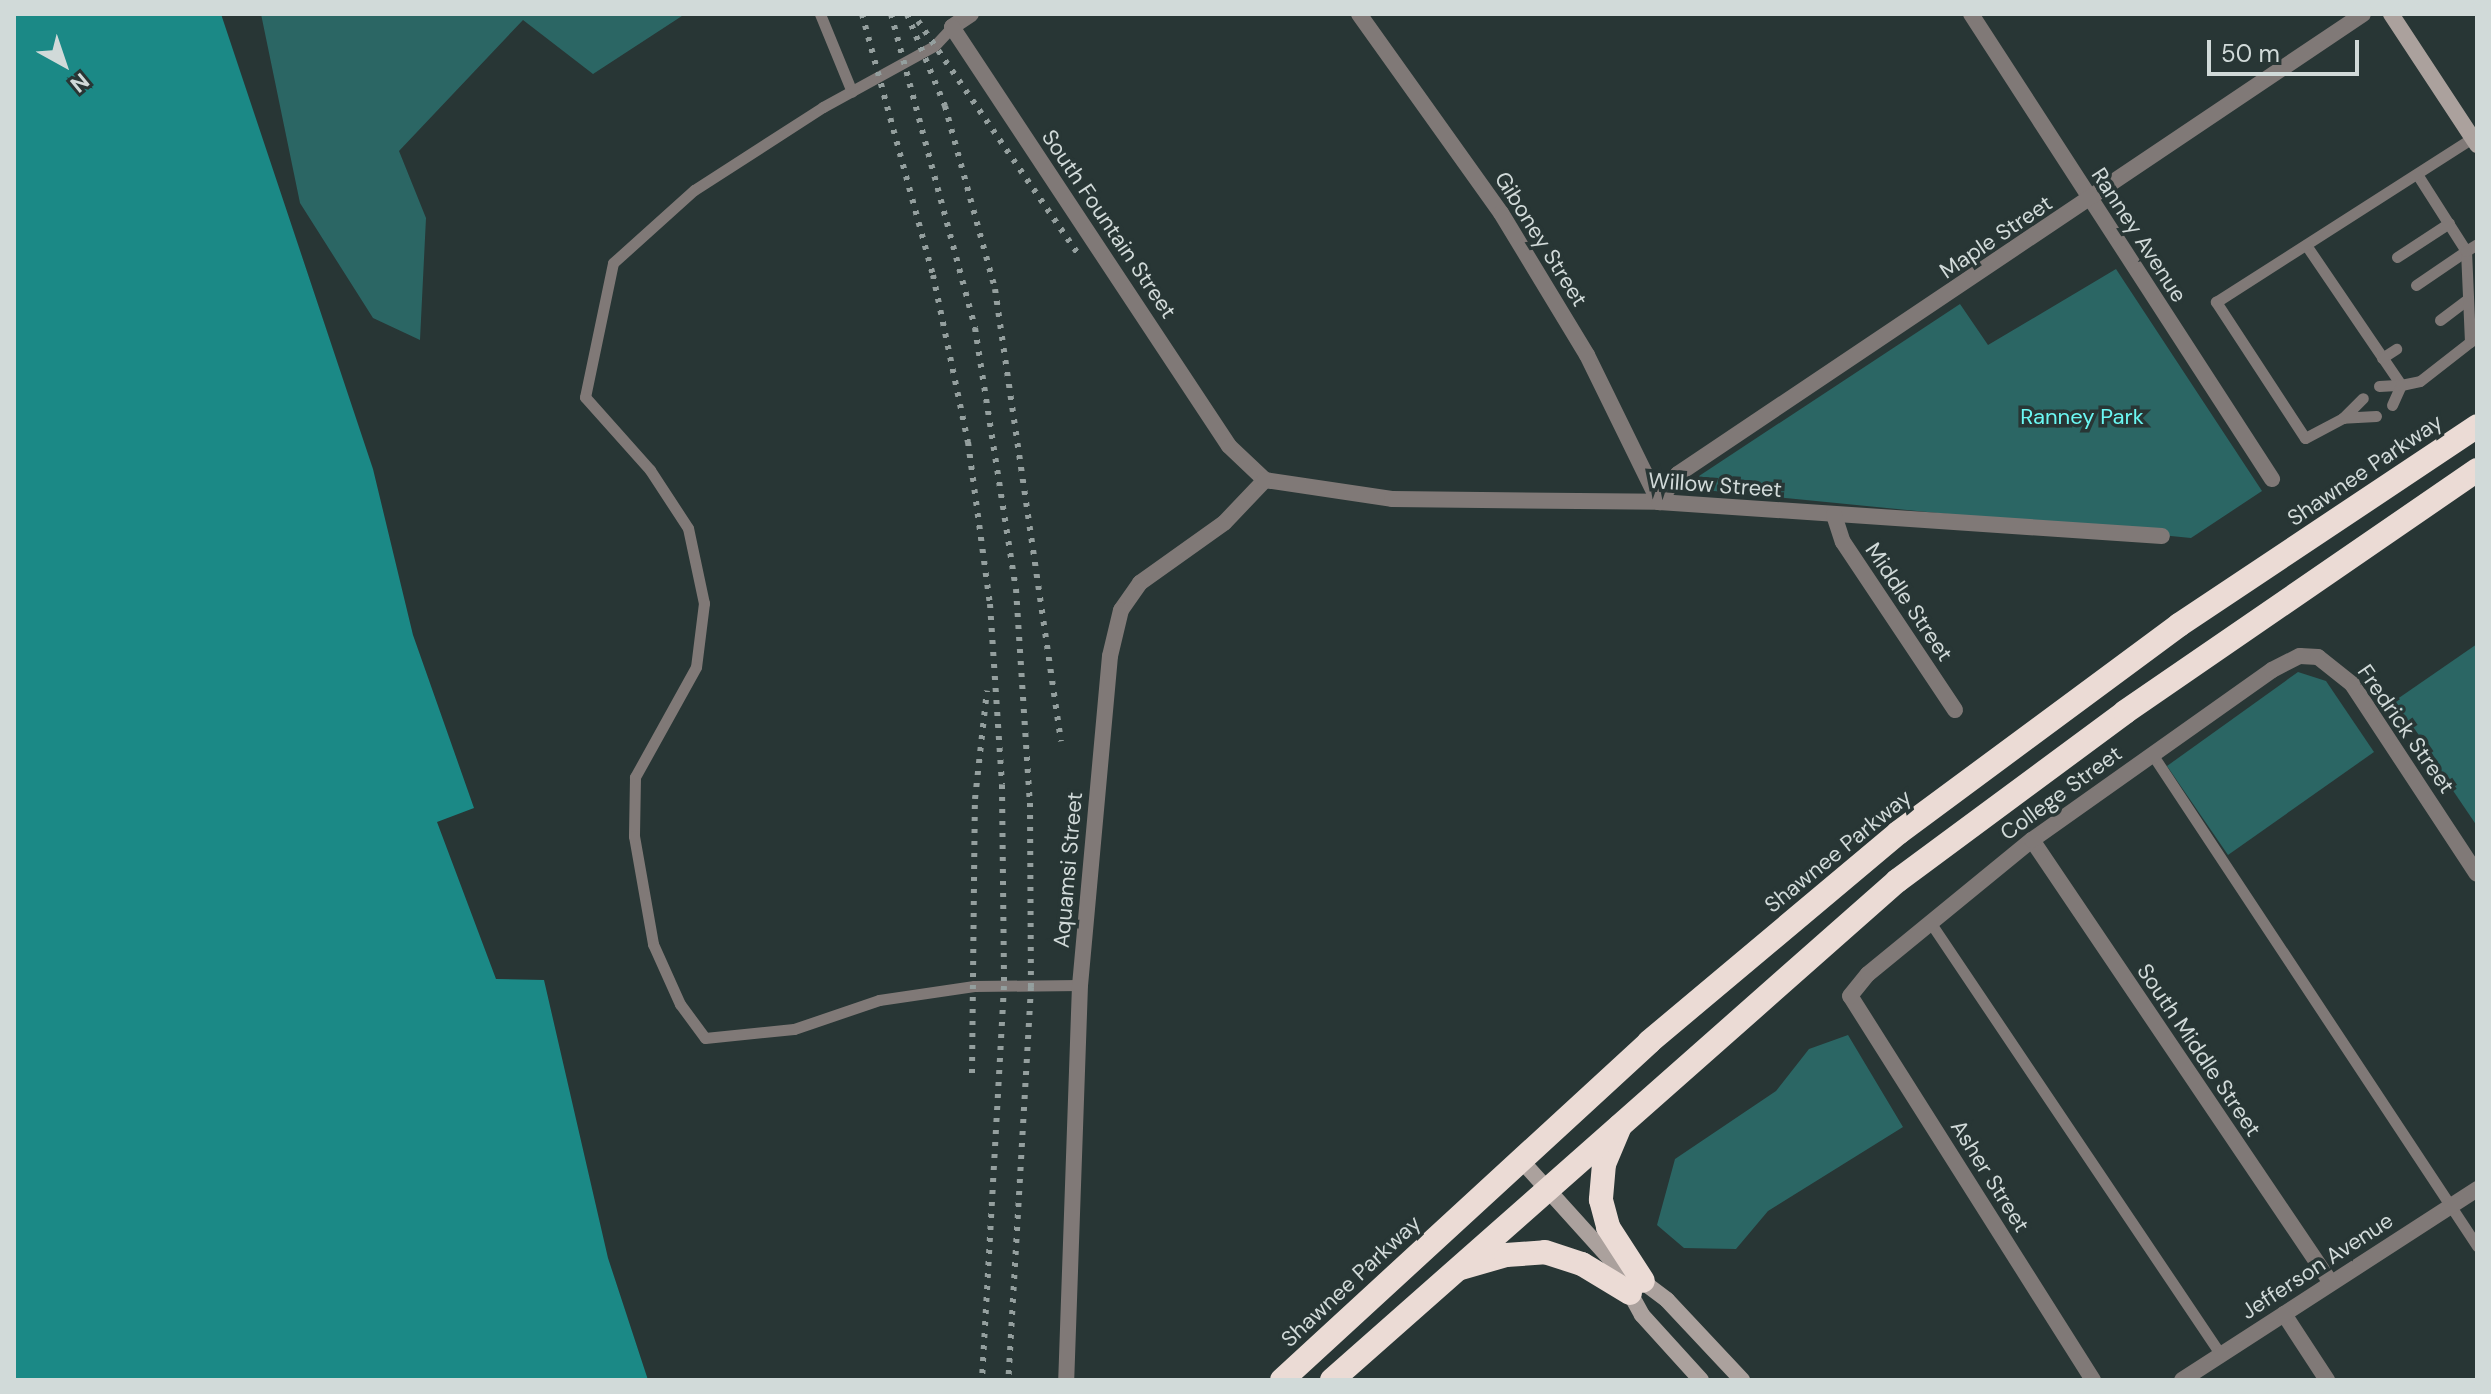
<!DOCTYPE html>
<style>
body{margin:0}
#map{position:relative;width:2491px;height:1394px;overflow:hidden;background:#283635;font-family:"DM Sans",sans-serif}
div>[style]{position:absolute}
.green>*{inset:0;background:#2b6664}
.water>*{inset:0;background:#1b8986}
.lane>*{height:11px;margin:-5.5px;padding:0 5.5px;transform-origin:5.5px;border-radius:5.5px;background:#807977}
.street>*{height:16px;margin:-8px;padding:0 8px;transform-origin:8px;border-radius:8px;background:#807977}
.secondary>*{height:16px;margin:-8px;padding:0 8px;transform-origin:8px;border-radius:8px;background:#aba19d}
.highway>*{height:24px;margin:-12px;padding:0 12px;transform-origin:12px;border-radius:12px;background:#ebdbd5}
.rail>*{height:6px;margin-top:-3px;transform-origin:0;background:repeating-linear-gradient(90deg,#949f9e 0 4px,transparent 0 12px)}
span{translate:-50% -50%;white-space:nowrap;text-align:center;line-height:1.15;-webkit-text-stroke:7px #283635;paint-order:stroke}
.street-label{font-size:22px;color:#d1dad9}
.park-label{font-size:22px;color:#6bf8f3}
.frame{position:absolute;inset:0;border:16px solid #d1dad9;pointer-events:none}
.north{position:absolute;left:24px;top:24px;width:80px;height:80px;-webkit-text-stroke:6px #283635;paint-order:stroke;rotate:140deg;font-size:22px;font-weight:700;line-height:32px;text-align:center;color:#d1dad9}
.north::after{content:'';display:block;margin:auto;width:28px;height:36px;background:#d1dad9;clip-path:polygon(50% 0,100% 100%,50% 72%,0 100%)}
.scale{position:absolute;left:2207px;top:40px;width:152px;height:36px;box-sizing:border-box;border:4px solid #d1dad9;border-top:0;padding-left:10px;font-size:24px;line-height:28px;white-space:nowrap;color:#d1dad9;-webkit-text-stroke:6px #283635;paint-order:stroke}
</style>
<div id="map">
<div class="green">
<i style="clip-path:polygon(261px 14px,685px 14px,593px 74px,523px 20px,399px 151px,426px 218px,420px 340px,373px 318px,300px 203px)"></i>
<i style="clip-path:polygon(2116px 269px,2262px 491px,2191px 538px,1704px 490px,1699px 476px,1960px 304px,1988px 345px)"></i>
<i style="clip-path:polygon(2477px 644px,2477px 826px,2393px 702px)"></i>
<i style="clip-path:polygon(2298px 672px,2326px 681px,2374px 752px,2228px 855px,2167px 766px)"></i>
<i style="clip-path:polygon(1848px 1035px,1903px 1127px,1768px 1211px,1736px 1249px,1684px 1248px,1657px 1225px,1675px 1159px,1776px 1091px,1809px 1049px)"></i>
</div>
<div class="water">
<i style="clip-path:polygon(14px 14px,221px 14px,373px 469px,413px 635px,474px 808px,437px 822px,496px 979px,544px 980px,608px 1258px,648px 1380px,14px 1380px)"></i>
</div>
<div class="lane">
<i style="left:820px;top:14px;width:84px;rotate:67.7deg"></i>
<i style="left:952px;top:27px;width:26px;rotate:133deg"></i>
<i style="left:934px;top:46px;width:127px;rotate:151.2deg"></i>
<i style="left:823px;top:107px;width:153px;rotate:147.2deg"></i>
<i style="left:694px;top:190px;width:109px;rotate:138deg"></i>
<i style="left:613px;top:263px;width:137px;rotate:101.8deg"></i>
<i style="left:585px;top:397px;width:98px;rotate:48.3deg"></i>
<i style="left:650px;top:470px;width:69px;rotate:56.8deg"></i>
<i style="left:688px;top:528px;width:77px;rotate:78deg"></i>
<i style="left:704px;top:603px;width:64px;rotate:97.1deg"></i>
<i style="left:696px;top:667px;width:126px;rotate:119deg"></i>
<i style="left:635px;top:777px;width:59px;rotate:91deg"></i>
<i style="left:634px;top:836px;width:110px;rotate:80deg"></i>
<i style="left:653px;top:944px;width:66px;rotate:65.8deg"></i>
<i style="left:680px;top:1004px;width:42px;rotate:53.7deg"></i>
<i style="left:705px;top:1038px;width:89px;rotate:-5.8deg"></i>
<i style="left:794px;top:1029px;width:90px;rotate:-18.8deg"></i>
<i style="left:879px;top:1000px;width:96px;rotate:-8.4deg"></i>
<i style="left:974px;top:986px;width:106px;rotate:-0.5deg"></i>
<i style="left:2306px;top:245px;width:169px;rotate:55.8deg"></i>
<i style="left:2397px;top:257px;width:62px;rotate:-33.2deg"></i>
<i style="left:2416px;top:285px;width:60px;rotate:-34.2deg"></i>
<i style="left:2466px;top:251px;width:91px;rotate:-122.5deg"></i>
<i style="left:2440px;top:320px;width:35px;rotate:-37deg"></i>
<i style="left:2382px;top:358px;width:17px;rotate:-33deg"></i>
<i style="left:2379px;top:386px;width:22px;rotate:-3deg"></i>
<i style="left:2392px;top:405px;width:22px;rotate:-66deg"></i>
<i style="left:2401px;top:385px;width:19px;rotate:-12deg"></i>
<i style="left:2420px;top:381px;width:63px;rotate:-38deg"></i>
<i style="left:2470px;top:342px;width:91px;rotate:-92.5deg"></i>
<i style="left:2466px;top:251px;width:13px;rotate:-32deg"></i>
<i style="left:2376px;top:416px;width:33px;rotate:177deg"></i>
<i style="left:2343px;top:418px;width:43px;rotate:152.2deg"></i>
<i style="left:2305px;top:438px;width:163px;rotate:-123.2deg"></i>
<i style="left:2216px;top:302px;width:304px;rotate:-32.6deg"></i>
<i style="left:2343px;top:418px;width:28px;rotate:-45deg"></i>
<i style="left:2152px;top:754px;width:590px;rotate:56.55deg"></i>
<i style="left:1930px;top:922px;width:522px;rotate:56.1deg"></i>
</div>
<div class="street">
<i style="left:971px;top:14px;width:23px;rotate:146deg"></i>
<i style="left:952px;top:27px;width:502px;rotate:56.53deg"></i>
<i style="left:1229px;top:446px;width:50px;rotate:43.4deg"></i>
<i style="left:1265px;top:480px;width:59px;rotate:133.6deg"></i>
<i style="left:1224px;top:523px;width:103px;rotate:144.5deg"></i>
<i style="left:1140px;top:583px;width:33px;rotate:125deg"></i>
<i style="left:1121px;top:610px;width:47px;rotate:103.4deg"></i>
<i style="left:1110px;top:656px;width:330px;rotate:95.2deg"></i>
<i style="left:1080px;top:985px;width:395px;rotate:92deg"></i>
<i style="left:1359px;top:14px;width:244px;rotate:54.5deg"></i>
<i style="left:1501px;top:213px;width:166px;rotate:58.8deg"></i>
<i style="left:1587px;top:355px;width:164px;rotate:63.9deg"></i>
<i style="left:1971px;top:14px;width:554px;rotate:57.08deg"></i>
<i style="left:1265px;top:480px;width:128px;rotate:8.5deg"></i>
<i style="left:1392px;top:499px;width:267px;rotate:0.6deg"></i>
<i style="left:1659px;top:502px;width:504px;rotate:3.87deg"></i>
<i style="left:1659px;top:502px;width:34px;rotate:-56deg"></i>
<i style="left:1678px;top:474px;width:825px;rotate:-33.88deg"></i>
<i style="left:1834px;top:515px;width:28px;rotate:72deg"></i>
<i style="left:1843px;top:542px;width:202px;rotate:56.3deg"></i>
<i style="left:2032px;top:840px;width:534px;rotate:55.98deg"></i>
<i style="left:2284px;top:1314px;width:79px;rotate:56.9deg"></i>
<i style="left:2093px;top:1380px;width:454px;rotate:-122.3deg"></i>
<i style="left:1850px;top:996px;width:28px;rotate:-51deg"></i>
<i style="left:1868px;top:974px;width:212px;rotate:-39.3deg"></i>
<i style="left:2032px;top:840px;width:294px;rotate:-35.3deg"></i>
<i style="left:2272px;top:670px;width:31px;rotate:-27deg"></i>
<i style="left:2300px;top:656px;width:18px;rotate:3deg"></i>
<i style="left:2318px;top:657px;width:43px;rotate:38.5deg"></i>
<i style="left:2352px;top:684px;width:227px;rotate:56.7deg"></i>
<i style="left:2182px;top:1380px;width:351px;rotate:-32.9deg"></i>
</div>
<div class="secondary">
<i style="left:2391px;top:14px;width:157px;rotate:56.7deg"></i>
<i style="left:1520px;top:1159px;width:139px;rotate:47.9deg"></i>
<i style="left:1613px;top:1262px;width:60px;rotate:61.3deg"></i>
<i style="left:1642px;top:1315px;width:88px;rotate:47.8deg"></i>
<i style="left:1634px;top:1275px;width:41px;rotate:37.1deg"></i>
<i style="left:1667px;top:1300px;width:110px;rotate:46.8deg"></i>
</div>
<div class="highway">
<i style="left:1620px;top:1126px;width:41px;rotate:112.8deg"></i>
<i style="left:1604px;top:1164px;width:36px;rotate:95deg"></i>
<i style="left:1601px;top:1200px;width:28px;rotate:75deg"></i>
<i style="left:1608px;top:1227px;width:64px;rotate:57.1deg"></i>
<i style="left:1461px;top:1268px;width:47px;rotate:-16.1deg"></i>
<i style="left:1506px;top:1255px;width:39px;rotate:-4deg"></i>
<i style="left:1545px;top:1252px;width:39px;rotate:18deg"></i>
<i style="left:1582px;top:1264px;width:56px;rotate:31.1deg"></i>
<i style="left:1282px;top:1380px;width:499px;rotate:-42.6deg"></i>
<i style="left:1649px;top:1042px;width:325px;rotate:-40deg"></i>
<i style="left:1898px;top:833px;width:350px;rotate:-36.5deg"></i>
<i style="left:2179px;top:625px;width:358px;rotate:-33.7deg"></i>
<i style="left:1332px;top:1380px;width:754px;rotate:-41.45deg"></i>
<i style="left:1897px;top:881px;width:284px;rotate:-36.5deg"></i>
<i style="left:2125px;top:712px;width:427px;rotate:-34.5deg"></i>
</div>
<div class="rail">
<i style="left:862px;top:14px;width:270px;rotate:74.8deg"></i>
<i style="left:933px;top:275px;width:171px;rotate:78.2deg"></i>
<i style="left:968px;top:442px;width:163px;rotate:82.3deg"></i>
<i style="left:990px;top:604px;width:181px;rotate:86.2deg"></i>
<i style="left:1002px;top:785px;width:201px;rotate:89.4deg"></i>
<i style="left:1004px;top:986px;width:395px;rotate:93.2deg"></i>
<i style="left:891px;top:14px;width:325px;rotate:75deg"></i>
<i style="left:975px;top:328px;width:264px;rotate:81.1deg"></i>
<i style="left:1016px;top:589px;width:214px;rotate:86.3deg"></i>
<i style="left:1030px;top:803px;width:184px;rotate:89.7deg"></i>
<i style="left:1031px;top:987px;width:394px;rotate:93.3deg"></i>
<i style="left:907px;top:14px;width:100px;rotate:67.6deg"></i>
<i style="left:945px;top:106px;width:190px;rotate:74.7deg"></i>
<i style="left:995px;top:289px;width:457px;rotate:81.7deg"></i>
<i style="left:918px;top:21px;width:283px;rotate:55.5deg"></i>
<i style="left:972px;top:1073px;width:274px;rotate:-89.4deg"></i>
<i style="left:975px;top:799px;width:109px;rotate:-83.7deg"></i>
</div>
<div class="street-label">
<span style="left:1109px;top:224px;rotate:56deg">South Fountain Street</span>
<span style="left:2139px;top:235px;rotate:57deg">Ranney Avenue</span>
<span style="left:1996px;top:237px;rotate:-34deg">Maple Street</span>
<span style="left:1541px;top:239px;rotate:58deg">Giboney Street</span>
<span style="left:2365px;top:470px;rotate:-34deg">Shawnee Parkway</span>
<span style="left:1715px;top:485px;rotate:4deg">Willow Street</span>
<span style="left:1909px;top:602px;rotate:56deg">Middle Street</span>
<span style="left:2406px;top:729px;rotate:55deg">Fredrick Street</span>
<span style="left:2061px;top:793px;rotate:-36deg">College Street</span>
<span style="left:1838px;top:851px;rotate:-39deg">Shawnee Parkway</span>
<span style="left:1068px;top:870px;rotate:-85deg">Aquamsi Street</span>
<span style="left:2199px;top:1050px;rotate:56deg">South Middle Street</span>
<span style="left:1990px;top:1176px;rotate:58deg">Asher Street</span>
<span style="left:2317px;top:1266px;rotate:-33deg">Jefferson Avenue</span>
<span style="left:1351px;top:1281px;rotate:-43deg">Shawnee Parkway</span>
</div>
<div class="park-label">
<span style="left:2082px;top:417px">Ranney Park</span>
</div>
<div class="frame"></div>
<div class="north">N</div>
<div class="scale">50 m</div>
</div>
